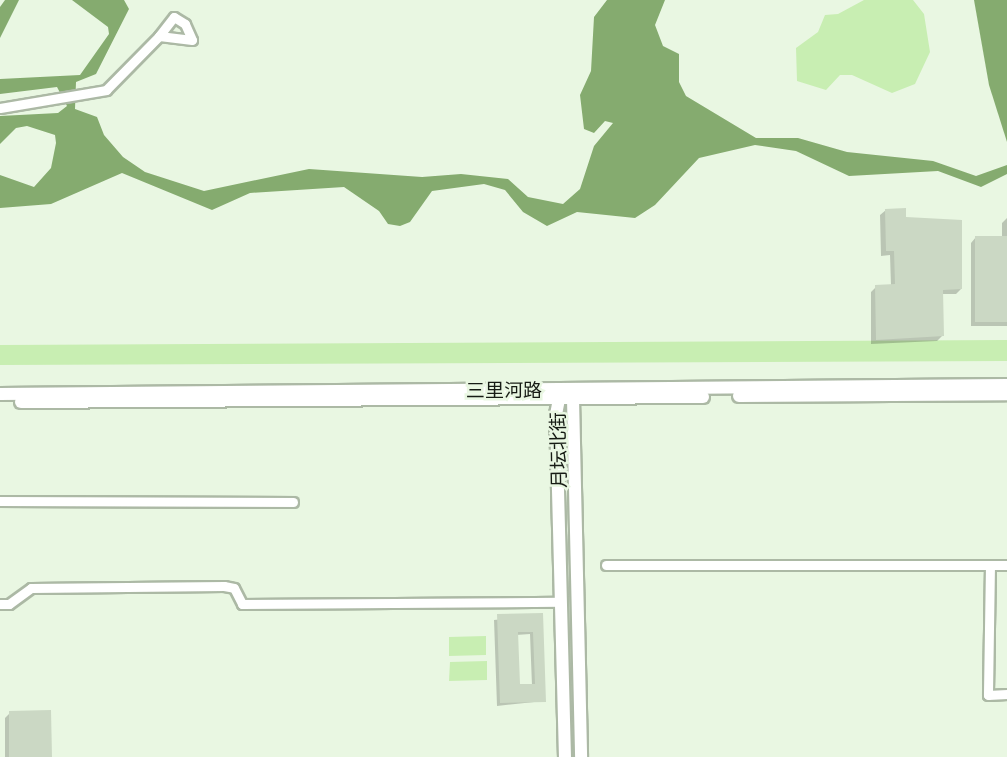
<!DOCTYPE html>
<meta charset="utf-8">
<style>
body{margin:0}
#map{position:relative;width:1007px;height:757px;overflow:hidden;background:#e9f7e2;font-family:Commissioner,"Noto Sans SC",sans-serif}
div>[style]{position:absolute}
.green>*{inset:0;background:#c8eeb2}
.water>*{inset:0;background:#85ab6f}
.shadow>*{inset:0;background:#0003}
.building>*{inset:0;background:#cbd8c4}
.roads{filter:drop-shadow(2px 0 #acb9a5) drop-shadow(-2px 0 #acb9a5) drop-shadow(0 2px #acb9a5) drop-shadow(0 -2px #acb9a5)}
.minor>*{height:9px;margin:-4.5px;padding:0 4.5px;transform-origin:4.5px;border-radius:4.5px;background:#fff}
.secondary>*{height:12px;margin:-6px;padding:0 6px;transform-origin:6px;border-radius:6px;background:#fff}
span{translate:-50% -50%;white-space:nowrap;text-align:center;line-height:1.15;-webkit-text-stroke:5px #e9f7e2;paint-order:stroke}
.street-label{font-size:19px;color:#161b14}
</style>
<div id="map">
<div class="green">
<i style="clip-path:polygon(864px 0,913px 0,924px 14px,930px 52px,915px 84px,892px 93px,852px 75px,840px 75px,826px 90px,797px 81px,796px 48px,818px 32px,825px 15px,838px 14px)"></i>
<i style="clip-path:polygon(1007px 340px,1007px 361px,0 365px,0 345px)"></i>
<i style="clip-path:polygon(486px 636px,486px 655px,449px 656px,449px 637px)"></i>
<i style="clip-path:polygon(487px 661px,487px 680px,449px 681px,450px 662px)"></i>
</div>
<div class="water">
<i style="clip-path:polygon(5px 0,19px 0,0 38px,0 7px)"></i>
<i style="clip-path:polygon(72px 0,124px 0,129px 9px,96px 74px,76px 82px,75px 109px,97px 117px,104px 135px,123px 157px,145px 172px,204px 191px,309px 169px,422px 177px,461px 174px,508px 179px,528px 197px,563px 204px,580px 189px,594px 146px,613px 123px,605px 121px,594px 133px,584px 129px,580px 95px,591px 71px,594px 17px,607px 0,665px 0,655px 25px,663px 46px,679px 54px,679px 82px,686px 96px,756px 138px,798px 138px,847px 152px,933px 161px,976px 176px,1007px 165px,1007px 174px,981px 187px,938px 171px,849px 176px,796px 151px,755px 145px,699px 158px,655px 205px,635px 218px,577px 212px,547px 226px,523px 212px,505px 190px,484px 184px,432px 191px,410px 222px,400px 226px,388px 224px,379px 211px,344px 187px,250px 193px,212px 210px,122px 173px,51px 204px,0 208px,0 175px,34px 187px,51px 168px,56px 143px,55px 135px,27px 126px,16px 128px,0 144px,0 116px,58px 113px,67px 106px,57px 87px,0 94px,0 79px,80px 75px,109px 34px,108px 27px)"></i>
<i style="clip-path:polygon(974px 0,1007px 0,1007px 142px,989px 85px)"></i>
</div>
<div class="shadow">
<i style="clip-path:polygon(886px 210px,904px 219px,961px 289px,956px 294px,942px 294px,942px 336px,937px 341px,871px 344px,871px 292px,876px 287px,891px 286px,890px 255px,881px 256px,880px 215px)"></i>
<i style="clip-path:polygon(1007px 218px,1007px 326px,971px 326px,971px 243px,976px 237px,1002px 238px,1002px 223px)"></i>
<i style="clip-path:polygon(evenodd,541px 615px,544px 701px,497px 706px,494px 620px,541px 615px,530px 634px,532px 686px,518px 686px,516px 635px,530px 634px)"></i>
<i style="clip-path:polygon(10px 713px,50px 757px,5px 757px,5px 718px)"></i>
</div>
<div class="building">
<i style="clip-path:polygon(906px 208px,906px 217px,962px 220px,962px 289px,943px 290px,944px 336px,876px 340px,875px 285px,895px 284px,894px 251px,886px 251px,885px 209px)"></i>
<i style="clip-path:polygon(975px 236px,1007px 236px,1007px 322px,975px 322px)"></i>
<i style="clip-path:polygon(evenodd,543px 613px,546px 702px,500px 703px,497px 614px,543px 613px,518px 632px,533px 632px,535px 684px,520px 684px,518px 632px)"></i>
<i style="clip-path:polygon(51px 710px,52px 757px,9px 757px,9px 711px)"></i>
</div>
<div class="roads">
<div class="minor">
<i style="left:174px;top:17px;width:13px;rotate:32deg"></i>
<i style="left:185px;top:24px;width:17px;rotate:66deg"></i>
<i style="left:192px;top:40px;width:33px;rotate:-173deg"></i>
<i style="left:159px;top:36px;width:24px;rotate:-52deg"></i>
<i style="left:0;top:108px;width:108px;rotate:-9.6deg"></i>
<i style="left:106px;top:90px;width:76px;rotate:-45.5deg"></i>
<i style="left:0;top:501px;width:293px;rotate:0.2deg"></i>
<i style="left:606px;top:565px;width:401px"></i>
<i style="left:990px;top:565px;width:130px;rotate:90.9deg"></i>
<i style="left:988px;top:695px;width:19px;rotate:-3deg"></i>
<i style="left:0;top:604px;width:9px"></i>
<i style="left:9px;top:604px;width:27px;rotate:-36deg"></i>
<i style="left:31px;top:588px;width:193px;rotate:-0.6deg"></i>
<i style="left:224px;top:586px;width:10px;rotate:11deg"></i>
<i style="left:234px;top:588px;width:18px;rotate:63deg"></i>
<i style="left:242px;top:604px;width:319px;rotate:-0.4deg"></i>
</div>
<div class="secondary">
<i style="left:0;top:394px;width:1007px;rotate:-0.51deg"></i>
<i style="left:560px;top:394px;width:20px;rotate:101deg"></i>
<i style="left:556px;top:414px;width:343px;rotate:88.5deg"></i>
<i style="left:739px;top:396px;width:268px;rotate:-0.4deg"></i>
<i style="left:573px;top:399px;width:358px;rotate:88.7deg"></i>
<i style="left:21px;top:402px;width:682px;rotate:-0.42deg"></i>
</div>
</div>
<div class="street-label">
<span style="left:504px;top:390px">三里河路</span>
<span style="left:558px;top:450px;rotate:-91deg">月坛北街</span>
</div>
</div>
